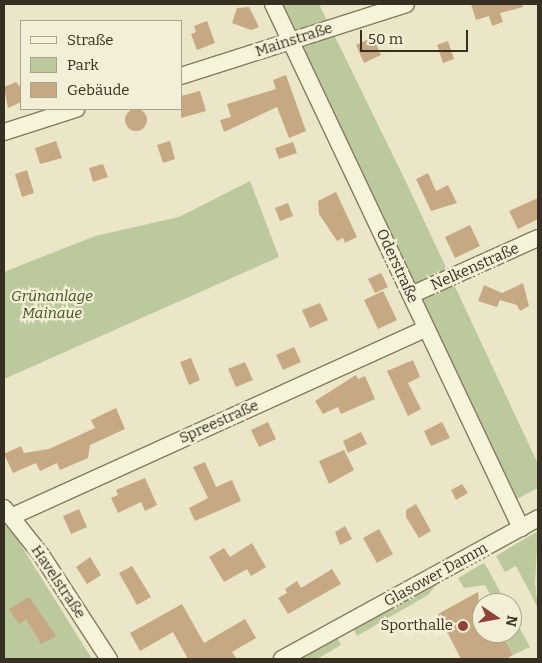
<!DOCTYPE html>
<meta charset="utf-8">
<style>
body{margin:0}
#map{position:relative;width:542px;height:663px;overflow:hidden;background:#ebe6c8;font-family:Bitter,serif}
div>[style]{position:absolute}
.green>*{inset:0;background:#bcc99d}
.building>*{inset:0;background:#c6a982}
.round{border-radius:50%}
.roads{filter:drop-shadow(1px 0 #867a5f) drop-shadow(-1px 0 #867a5f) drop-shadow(0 1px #867a5f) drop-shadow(0 -1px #867a5f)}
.minor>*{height:16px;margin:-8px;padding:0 8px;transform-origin:8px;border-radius:8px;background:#f6f3db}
.dots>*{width:14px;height:14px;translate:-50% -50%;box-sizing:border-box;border:2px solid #f3efd7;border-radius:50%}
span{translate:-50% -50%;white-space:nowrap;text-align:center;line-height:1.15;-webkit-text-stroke:4.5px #f3efd7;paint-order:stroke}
.street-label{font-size:15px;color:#372f21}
.park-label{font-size:15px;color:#415229;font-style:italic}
.poi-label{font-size:15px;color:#372f21}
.right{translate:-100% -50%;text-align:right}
.frame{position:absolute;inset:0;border:5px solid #372f21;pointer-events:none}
.legend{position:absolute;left:20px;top:20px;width:162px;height:90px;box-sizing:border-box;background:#f3efd7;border:1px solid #a8a28e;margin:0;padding:6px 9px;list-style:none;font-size:15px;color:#372f21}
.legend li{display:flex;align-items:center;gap:10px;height:25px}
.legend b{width:25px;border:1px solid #a8a28e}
.north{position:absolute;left:472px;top:593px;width:50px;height:50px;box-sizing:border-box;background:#f3efd7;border:1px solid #a8a28e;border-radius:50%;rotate:102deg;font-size:14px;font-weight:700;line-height:20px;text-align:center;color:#372f21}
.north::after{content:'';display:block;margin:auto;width:18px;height:22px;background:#904234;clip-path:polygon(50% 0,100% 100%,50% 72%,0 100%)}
.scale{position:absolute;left:360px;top:30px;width:108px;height:22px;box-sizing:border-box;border:2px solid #372f21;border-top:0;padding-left:6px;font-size:15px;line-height:18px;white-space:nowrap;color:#372f21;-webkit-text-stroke:4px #f3efd7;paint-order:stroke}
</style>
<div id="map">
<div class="green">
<i style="clip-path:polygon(280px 4px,319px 4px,406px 182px,538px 464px,538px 488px,515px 500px)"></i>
<i style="clip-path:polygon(250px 181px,279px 257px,4px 379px,4px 272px,95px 236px,179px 217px)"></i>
<i style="clip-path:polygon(4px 518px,92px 659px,4px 659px)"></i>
<i style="clip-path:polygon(538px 531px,535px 583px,538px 608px,516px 566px,505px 572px,496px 556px)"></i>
<i style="clip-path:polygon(484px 563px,488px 569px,506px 603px,488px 603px,493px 600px,485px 585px,464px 588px,458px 578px)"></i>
<i style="clip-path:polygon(440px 580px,428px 595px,357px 636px,352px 626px)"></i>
<i style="clip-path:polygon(512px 614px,530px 647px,513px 655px,501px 633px,512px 633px)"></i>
<i style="clip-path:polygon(336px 635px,341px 645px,317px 659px,295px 659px)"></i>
</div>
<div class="building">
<i style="clip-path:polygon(471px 4px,522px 4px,523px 7px,500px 13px,503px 22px,492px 26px,489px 16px,476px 20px)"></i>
<i style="clip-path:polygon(249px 7px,259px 27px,251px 30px,232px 23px,237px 8px)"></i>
<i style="clip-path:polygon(207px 21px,215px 43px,197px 50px,191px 34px,196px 32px,194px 26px)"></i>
<i style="clip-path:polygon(373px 37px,381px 55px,364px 63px,356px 45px)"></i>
<i style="clip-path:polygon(448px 41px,454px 59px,443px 63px,437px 45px)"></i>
<i style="clip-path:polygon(286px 75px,306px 131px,289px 138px,277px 107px,224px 132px,220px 120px,231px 117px,227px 104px,276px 89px,273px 80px)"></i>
<i style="clip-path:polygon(16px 82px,21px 88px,21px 102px,8px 108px,4px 87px)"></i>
<i style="clip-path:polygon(200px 91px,206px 111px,181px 118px,181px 96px)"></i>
<i class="round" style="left:125px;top:109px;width:22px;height:22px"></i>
<i style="clip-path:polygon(56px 141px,62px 158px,40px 164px,35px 148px)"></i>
<i style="clip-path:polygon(170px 141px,175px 159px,163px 163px,157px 145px)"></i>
<i style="clip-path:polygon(293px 142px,297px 153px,279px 159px,275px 148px)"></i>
<i style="clip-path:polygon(103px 164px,108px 177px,93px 182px,89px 168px)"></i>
<i style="clip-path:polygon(27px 170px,34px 193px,22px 197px,15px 174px)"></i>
<i style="clip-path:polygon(428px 173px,436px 191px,448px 185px,457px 203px,431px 211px,416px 179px)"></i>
<i style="clip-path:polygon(336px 192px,357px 237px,345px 243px,343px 238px,337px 241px,319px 214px,318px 201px)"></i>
<i style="clip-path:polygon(538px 198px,538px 219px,518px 229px,509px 211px)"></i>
<i style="clip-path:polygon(288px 203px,293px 216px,280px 221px,275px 208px)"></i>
<i style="clip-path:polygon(470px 225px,480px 246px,455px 258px,445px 237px)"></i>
<i style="clip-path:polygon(381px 273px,388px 287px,375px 293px,368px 279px)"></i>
<i style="clip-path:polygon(523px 283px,529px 306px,520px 311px,517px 305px,500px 300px,497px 307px,478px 301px,484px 285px,502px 293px)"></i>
<i style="clip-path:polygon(383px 291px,397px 320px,378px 329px,364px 300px)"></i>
<i style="clip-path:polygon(320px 303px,328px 320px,310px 328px,302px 310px)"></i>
<i style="clip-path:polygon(294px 347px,301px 362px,283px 370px,276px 355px)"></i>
<i style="clip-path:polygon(191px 358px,200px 380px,189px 385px,180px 362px)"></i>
<i style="clip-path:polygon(413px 360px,420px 377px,408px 383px,421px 409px,408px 416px,387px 371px)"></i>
<i style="clip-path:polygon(245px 362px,253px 380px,236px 387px,228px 369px)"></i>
<i style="clip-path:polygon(356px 375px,358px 379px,365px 376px,375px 399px,341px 414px,338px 407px,323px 414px,315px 401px)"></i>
<i style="clip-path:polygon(116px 408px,125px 429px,90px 445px,88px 458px,60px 470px,57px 463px,40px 471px,36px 463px,13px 473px,4px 454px,21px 446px,24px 453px,49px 449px,95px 428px,91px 420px)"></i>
<i style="clip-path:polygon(268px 422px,276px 439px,259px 447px,251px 430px)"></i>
<i style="clip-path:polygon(442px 422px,450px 438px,431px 446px,424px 431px)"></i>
<i style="clip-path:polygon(361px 432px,367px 444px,348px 453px,343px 441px)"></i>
<i style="clip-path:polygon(344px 450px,354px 470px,329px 484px,319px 461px)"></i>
<i style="clip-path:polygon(205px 462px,216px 487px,232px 480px,241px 501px,195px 521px,189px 508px,208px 498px,193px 467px)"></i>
<i style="clip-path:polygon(145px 478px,157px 505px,145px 511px,141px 502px,118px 513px,111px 498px,118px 495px,116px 490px)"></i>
<i style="clip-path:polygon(462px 484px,468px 493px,456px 500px,451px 490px)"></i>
<i style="clip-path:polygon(416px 504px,431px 531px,419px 538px,406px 517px,406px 510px)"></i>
<i style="clip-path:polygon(79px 509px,87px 527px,71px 534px,63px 516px)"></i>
<i style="clip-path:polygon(345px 526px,352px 539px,340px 545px,335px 532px)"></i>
<i style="clip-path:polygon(379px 529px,393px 554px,377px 563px,363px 538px)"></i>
<i style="clip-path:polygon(252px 543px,266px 567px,251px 576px,247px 569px,224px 582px,209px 557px,224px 548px,230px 557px)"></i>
<i style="clip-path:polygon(90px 557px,101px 575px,87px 584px,76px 567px)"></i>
<i style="clip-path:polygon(132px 566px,151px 597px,137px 605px,119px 573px)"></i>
<i style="clip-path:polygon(332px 569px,341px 584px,288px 614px,278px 598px,287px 593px,285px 589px,297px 581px,301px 588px)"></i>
<i style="clip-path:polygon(478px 592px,482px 633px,501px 633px,513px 655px,506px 659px,461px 659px,438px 614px)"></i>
<i style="clip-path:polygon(29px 597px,56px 636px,41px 644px,26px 619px,19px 624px,9px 609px)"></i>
<i style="clip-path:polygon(182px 604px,204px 643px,245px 619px,256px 638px,232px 652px,237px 659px,188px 659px,173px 632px,140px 651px,130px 633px)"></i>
</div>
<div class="roads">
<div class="minor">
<i style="left:273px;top:4px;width:580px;rotate:64.67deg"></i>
<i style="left:181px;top:76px;width:236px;rotate:-17.7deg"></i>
<i style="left:4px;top:132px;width:76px;rotate:-17.7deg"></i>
<i style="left:411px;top:295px;width:139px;rotate:-24.2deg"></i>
<i style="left:4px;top:508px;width:61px;rotate:51.6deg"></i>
<i style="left:42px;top:556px;width:123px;rotate:57deg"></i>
<i style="left:13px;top:516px;width:453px;rotate:-24.4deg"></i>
<i style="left:282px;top:659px;width:292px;rotate:-28.8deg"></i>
</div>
</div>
<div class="dots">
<i style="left:463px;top:626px;background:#904234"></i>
</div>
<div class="street-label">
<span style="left:294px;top:40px;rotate:-18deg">Mainstraße</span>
<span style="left:397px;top:266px;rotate:65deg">Oderstraße</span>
<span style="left:475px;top:267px;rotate:-24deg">Nelkenstraße</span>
<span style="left:219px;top:422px;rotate:-24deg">Spreestraße</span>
<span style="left:436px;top:575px;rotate:-29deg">Glasower Damm</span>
<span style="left:58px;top:582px;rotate:56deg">Havelstraße</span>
</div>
<div class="park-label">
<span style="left:52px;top:305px">Grünanlage<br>Mainaue</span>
</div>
<div class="poi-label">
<span class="right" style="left:453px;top:626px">Sporthalle</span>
</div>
<div class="frame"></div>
<ul class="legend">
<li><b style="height:6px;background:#f6f3db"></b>Straße</li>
<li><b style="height:14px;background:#bcc99d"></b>Park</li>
<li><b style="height:14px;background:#c6a982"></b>Gebäude</li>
</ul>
<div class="north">N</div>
<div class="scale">50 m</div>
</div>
